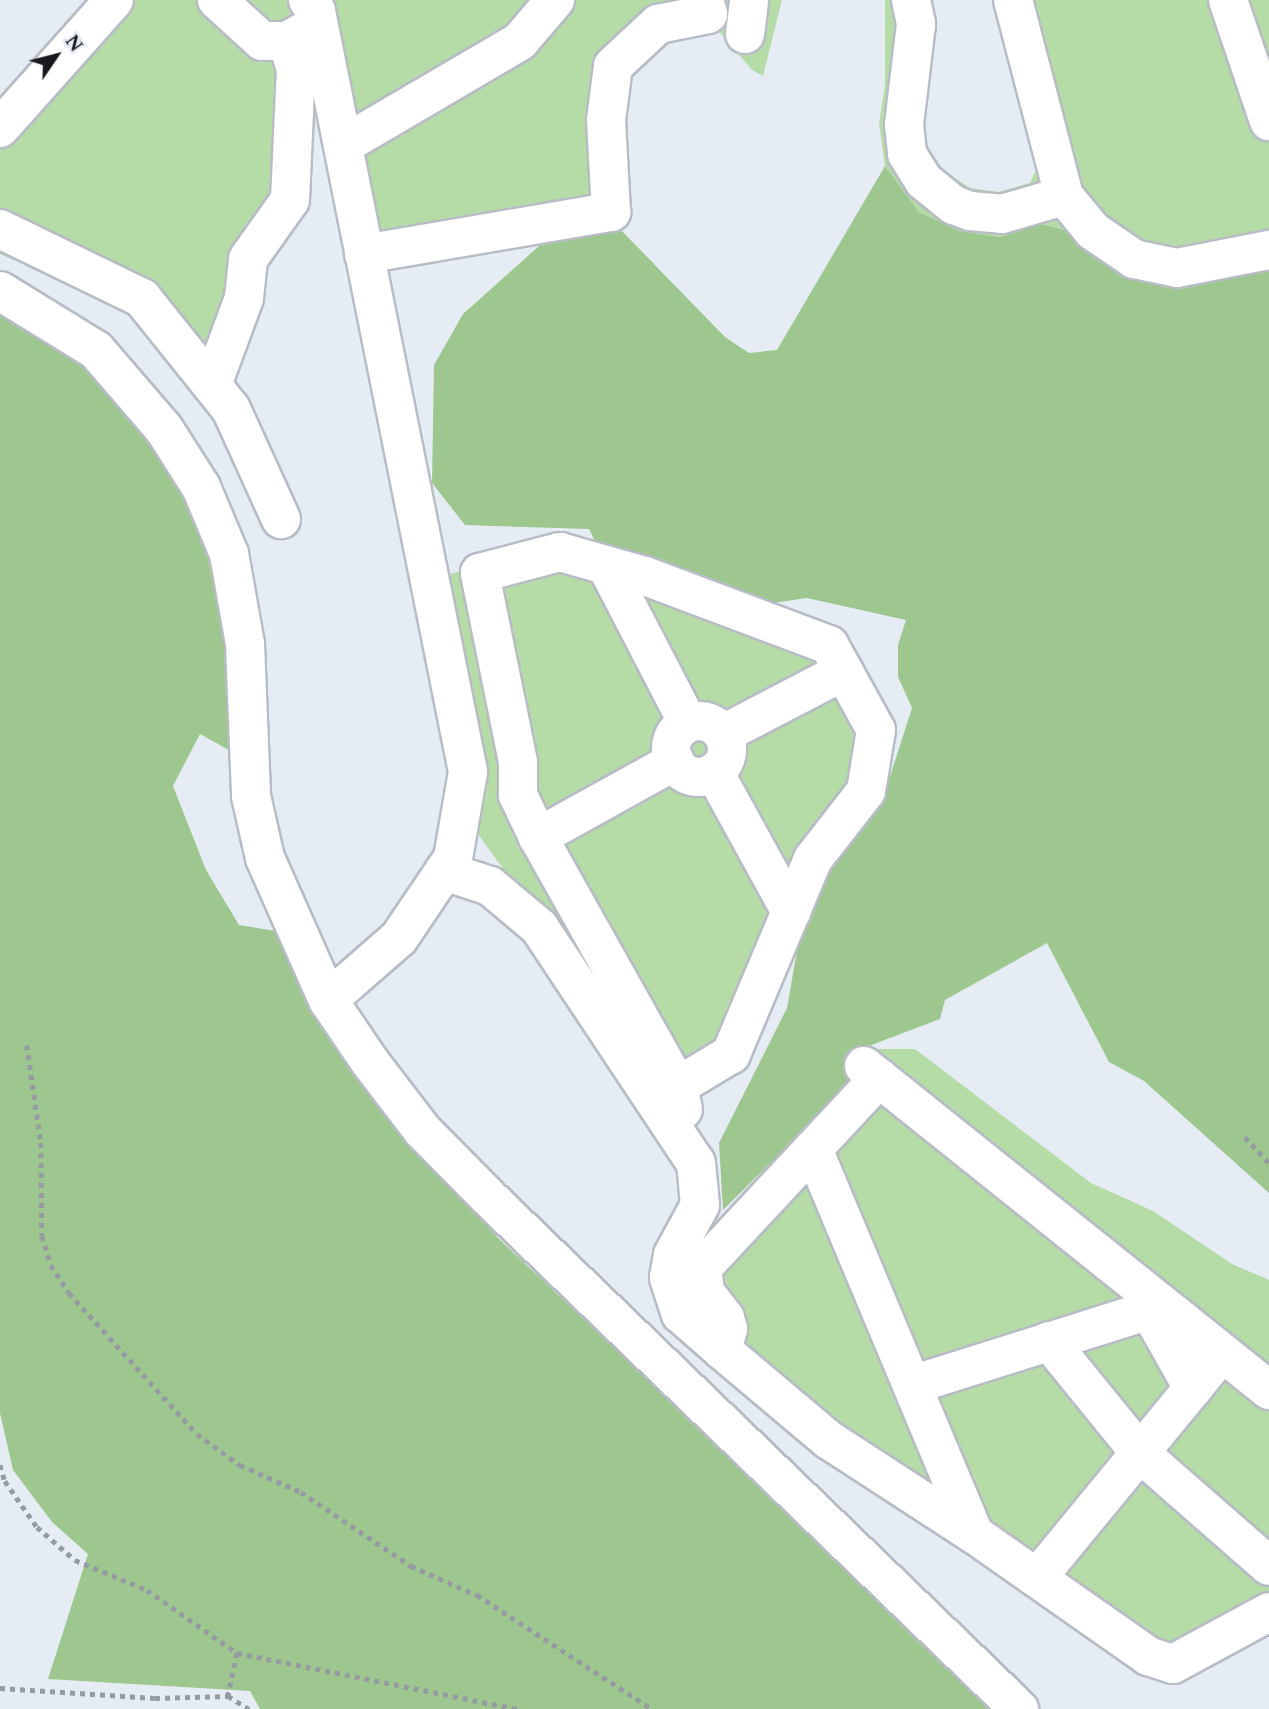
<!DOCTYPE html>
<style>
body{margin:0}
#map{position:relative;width:1269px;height:1709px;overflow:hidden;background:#e6ecf4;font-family:Spectral,serif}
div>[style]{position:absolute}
.green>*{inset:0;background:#b5dba7}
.forest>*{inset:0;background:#9ec78f}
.path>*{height:4.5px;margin-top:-2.25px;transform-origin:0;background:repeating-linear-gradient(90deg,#969aa1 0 5px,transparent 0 10px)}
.roads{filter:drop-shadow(2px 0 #b7bcc5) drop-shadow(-2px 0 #b7bcc5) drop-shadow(0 2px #b7bcc5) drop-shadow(0 -2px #b7bcc5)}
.minor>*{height:38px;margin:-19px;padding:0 19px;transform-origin:19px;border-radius:19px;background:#fff}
.minor>.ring{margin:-19px;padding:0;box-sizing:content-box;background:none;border:38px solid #fff;border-radius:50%}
span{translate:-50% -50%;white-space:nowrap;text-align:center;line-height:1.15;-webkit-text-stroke:5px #e6ecf4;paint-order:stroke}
.north{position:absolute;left:21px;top:21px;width:70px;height:70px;-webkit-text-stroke:5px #e6ecf4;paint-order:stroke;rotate:55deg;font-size:19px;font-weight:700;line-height:28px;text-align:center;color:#17191c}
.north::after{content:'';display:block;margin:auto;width:24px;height:32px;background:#17191c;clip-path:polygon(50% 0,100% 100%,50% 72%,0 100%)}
</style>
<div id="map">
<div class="green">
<i style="clip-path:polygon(97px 0,782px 0,763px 76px,752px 70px,712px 23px,661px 31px,618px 71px,616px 217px,348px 268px,304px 61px,293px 213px,252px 262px,215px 408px,136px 312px,0 254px,0 118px)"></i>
<i style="clip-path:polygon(885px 0,925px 0,920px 115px,924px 143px,935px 165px,970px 188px,998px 192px,1030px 183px,1037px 167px,993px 0,1269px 0,1269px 271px,1179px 289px,1132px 277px,1080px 246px,1068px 231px,1043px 224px,1000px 237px,960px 231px,919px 212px,885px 166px,879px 123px,885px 85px)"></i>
<i style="clip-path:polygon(557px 546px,831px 637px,881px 735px,737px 1058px,665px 1094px,478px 834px,486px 766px,450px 574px)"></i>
<i style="clip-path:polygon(861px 1049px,915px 1049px,1091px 1183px,1153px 1211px,1232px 1264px,1269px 1280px,1269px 1626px,1198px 1666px,685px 1336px,701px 1263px,867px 1084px)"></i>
</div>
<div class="forest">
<i style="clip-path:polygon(885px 166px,919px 212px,960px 231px,1000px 237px,1042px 224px,1068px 231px,1080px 246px,1132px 277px,1179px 289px,1269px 271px,1269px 1193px,1144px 1081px,1109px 1062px,1047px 943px,945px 1000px,940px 1019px,861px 1049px,858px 1076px,723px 1210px,719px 1143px,787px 1008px,806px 899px,884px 795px,912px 708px,898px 677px,898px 645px,906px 620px,807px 598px,766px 604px,602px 555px,589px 529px,465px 525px,432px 483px,434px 365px,463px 314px,548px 238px,617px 226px,725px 337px,749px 353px,777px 350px)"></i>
<i style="clip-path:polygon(0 311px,67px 347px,128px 408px,181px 485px,211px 560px,224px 627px,229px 750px,200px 734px,173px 786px,206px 870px,239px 925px,276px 931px,387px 1116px,497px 1237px,995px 1709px,260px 1709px,250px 1691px,48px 1679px,88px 1554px,52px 1522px,13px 1470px,0 1413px)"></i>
</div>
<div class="path">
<i style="left:27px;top:1045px;width:99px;rotate:81.9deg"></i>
<i style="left:41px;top:1143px;width:93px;rotate:89.4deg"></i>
<i style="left:42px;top:1236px;width:30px;rotate:73deg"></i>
<i style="left:51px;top:1265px;width:33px;rotate:57deg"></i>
<i style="left:69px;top:1293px;width:190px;rotate:47.8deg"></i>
<i style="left:197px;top:1434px;width:53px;rotate:35.8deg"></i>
<i style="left:240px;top:1465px;width:67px;rotate:23.9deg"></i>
<i style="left:301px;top:1492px;width:133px;rotate:33.9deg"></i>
<i style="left:411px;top:1566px;width:72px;rotate:23.7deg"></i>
<i style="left:477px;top:1595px;width:209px;rotate:33.1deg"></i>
<i style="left:1245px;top:1137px;width:35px;rotate:47deg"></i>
<i style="left:0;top:1465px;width:17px;rotate:73deg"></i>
<i style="left:5px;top:1481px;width:56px;rotate:55.2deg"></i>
<i style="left:37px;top:1527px;width:50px;rotate:41deg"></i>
<i style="left:75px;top:1560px;width:78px;rotate:22.6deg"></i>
<i style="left:147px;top:1590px;width:110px;rotate:35deg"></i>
<i style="left:237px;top:1653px;width:286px;rotate:11.3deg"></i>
<i style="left:237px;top:1653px;width:44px;rotate:101.8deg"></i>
<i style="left:228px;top:1696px;width:25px;rotate:32deg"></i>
<i style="left:0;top:1688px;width:155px;rotate:3.7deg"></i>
<i style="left:155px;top:1698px;width:73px;rotate:-1.6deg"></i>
</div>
<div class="roads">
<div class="minor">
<i style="left:217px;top:0;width:61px;rotate:42.3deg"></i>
<i style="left:262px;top:41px;width:25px"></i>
<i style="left:287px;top:41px;width:26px;rotate:-29deg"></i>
<i style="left:308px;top:0;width:14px;rotate:54deg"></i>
<i style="left:316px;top:11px;width:776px;rotate:78.7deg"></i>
<i style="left:468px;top:772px;width:87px;rotate:99.9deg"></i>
<i style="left:453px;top:858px;width:97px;rotate:124deg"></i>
<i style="left:399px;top:938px;width:94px;rotate:138.9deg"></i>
<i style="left:911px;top:0;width:25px;rotate:78deg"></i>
<i style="left:916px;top:24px;width:101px;rotate:96.8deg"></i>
<i style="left:904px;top:124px;width:30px;rotate:84deg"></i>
<i style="left:907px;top:154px;width:32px;rotate:58deg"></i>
<i style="left:924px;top:181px;width:38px;rotate:39deg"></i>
<i style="left:954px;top:205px;width:17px;rotate:21deg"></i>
<i style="left:970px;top:211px;width:32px;rotate:5deg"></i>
<i style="left:1002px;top:214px;width:65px;rotate:-16.2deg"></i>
<i style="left:1013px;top:0;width:203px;rotate:75.4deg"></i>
<i style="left:1064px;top:196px;width:45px;rotate:50.4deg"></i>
<i style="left:1093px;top:231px;width:50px;rotate:34.3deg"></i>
<i style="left:1134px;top:259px;width:44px;rotate:11.8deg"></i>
<i style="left:1177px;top:268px;width:94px;rotate:-11.1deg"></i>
<i style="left:1228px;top:0;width:128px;rotate:71.3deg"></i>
<i style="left:745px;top:34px;width:34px;rotate:-83deg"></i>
<i style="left:0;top:128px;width:171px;rotate:-48.3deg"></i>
<i style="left:343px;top:145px;width:205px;rotate:-30.4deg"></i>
<i style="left:520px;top:41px;width:54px;rotate:-49.5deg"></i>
<i style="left:0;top:229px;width:158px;rotate:25.9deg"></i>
<i style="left:142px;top:298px;width:142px;rotate:51.3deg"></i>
<i style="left:231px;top:409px;width:121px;rotate:65.6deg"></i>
<i style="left:364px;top:254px;width:251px;rotate:-9.7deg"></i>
<i style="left:611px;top:212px;width:92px;rotate:-93.1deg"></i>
<i style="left:606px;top:120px;width:54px;rotate:-82.6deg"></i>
<i style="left:613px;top:66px;width:62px;rotate:-43deg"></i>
<i style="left:658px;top:24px;width:51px;rotate:-11.3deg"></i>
<i style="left:708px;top:14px;width:15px;rotate:-106deg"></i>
<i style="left:0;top:291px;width:113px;rotate:31.6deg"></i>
<i style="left:96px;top:350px;width:104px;rotate:49.3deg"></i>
<i style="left:164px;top:429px;width:69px;rotate:57.5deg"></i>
<i style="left:201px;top:487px;width:73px;rotate:67.3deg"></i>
<i style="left:229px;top:554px;width:91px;rotate:79.9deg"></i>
<i style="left:245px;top:644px;width:152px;rotate:87.7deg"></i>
<i style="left:251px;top:796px;width:64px;rotate:77.3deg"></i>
<i style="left:265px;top:858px;width:155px;rotate:66.1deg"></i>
<i style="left:328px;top:1000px;width:75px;rotate:55.9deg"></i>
<i style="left:370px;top:1062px;width:86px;rotate:52.6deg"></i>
<i style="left:422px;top:1130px;width:94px;rotate:45.4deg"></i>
<i style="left:488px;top:1197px;width:738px;rotate:43.96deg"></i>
<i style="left:212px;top:385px;width:93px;rotate:-69.8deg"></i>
<i style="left:244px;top:298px;width:39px;rotate:-84deg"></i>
<i style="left:248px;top:259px;width:72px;rotate:-54.6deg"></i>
<i style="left:290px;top:200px;width:131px;rotate:-87.4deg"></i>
<i style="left:296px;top:69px;width:29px;rotate:-108deg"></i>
<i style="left:606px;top:565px;width:178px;rotate:62.6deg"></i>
<i class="ring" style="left:671px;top:721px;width:18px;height:18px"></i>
<i style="left:723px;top:734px;width:136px;rotate:-27.5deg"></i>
<i style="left:675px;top:761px;width:157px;rotate:151deg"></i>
<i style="left:538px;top:837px;width:286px;rotate:60.7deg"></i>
<i style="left:678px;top:1086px;width:24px;rotate:78deg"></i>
<i style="left:714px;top:772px;width:160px;rotate:61.2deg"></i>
<i style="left:538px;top:837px;width:47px;rotate:-115.5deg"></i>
<i style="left:518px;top:795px;width:33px;rotate:-90deg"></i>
<i style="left:518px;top:762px;width:193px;rotate:-101.4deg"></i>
<i style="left:480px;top:573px;width:83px;rotate:-14.7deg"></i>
<i style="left:560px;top:552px;width:88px;rotate:15.8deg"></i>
<i style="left:645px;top:576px;width:197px;rotate:20.6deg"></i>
<i style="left:829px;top:645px;width:97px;rotate:61.1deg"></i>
<i style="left:876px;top:730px;width:62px;rotate:99.3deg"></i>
<i style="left:866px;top:791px;width:86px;rotate:127.9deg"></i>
<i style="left:813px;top:859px;width:212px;rotate:112.8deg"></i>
<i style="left:731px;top:1054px;width:62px;rotate:148.9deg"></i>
<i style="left:444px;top:871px;width:48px;rotate:18.1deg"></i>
<i style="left:490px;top:886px;width:64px;rotate:39.9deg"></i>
<i style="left:539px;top:927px;width:283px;rotate:56.4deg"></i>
<i style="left:696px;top:1163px;width:42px;rotate:84.6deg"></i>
<i style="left:700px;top:1205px;width:57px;rotate:118.4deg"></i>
<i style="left:673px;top:1255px;width:23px;rotate:100deg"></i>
<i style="left:669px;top:1278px;width:38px;rotate:72deg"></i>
<i style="left:681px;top:1314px;width:55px;rotate:41.3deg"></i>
<i style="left:722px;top:1350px;width:140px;rotate:40.1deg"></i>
<i style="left:829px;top:1440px;width:173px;rotate:33deg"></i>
<i style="left:974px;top:1534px;width:213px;rotate:35deg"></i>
<i style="left:1148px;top:1656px;width:26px;rotate:18deg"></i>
<i style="left:1173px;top:1664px;width:109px;rotate:-28.4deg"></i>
<i style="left:864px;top:1066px;width:519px;rotate:38.66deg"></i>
<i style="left:813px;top:1149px;width:417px;rotate:67.3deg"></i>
<i style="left:1149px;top:1310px;width:90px;rotate:60.6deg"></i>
<i style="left:1049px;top:1341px;width:144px;rotate:50.9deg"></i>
<i style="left:1140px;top:1453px;width:171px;rotate:41.2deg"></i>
<i style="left:722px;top:1350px;width:22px;rotate:-74deg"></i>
<i style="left:728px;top:1329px;width:11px;rotate:-105deg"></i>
<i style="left:725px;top:1318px;width:33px;rotate:-128deg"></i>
<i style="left:705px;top:1292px;width:24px;rotate:-97deg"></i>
<i style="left:702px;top:1268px;width:260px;rotate:-47deg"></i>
<i style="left:912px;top:1385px;width:263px;rotate:-17.5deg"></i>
<i style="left:1037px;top:1578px;width:291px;rotate:-50.6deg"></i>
</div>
</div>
<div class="north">N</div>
</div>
